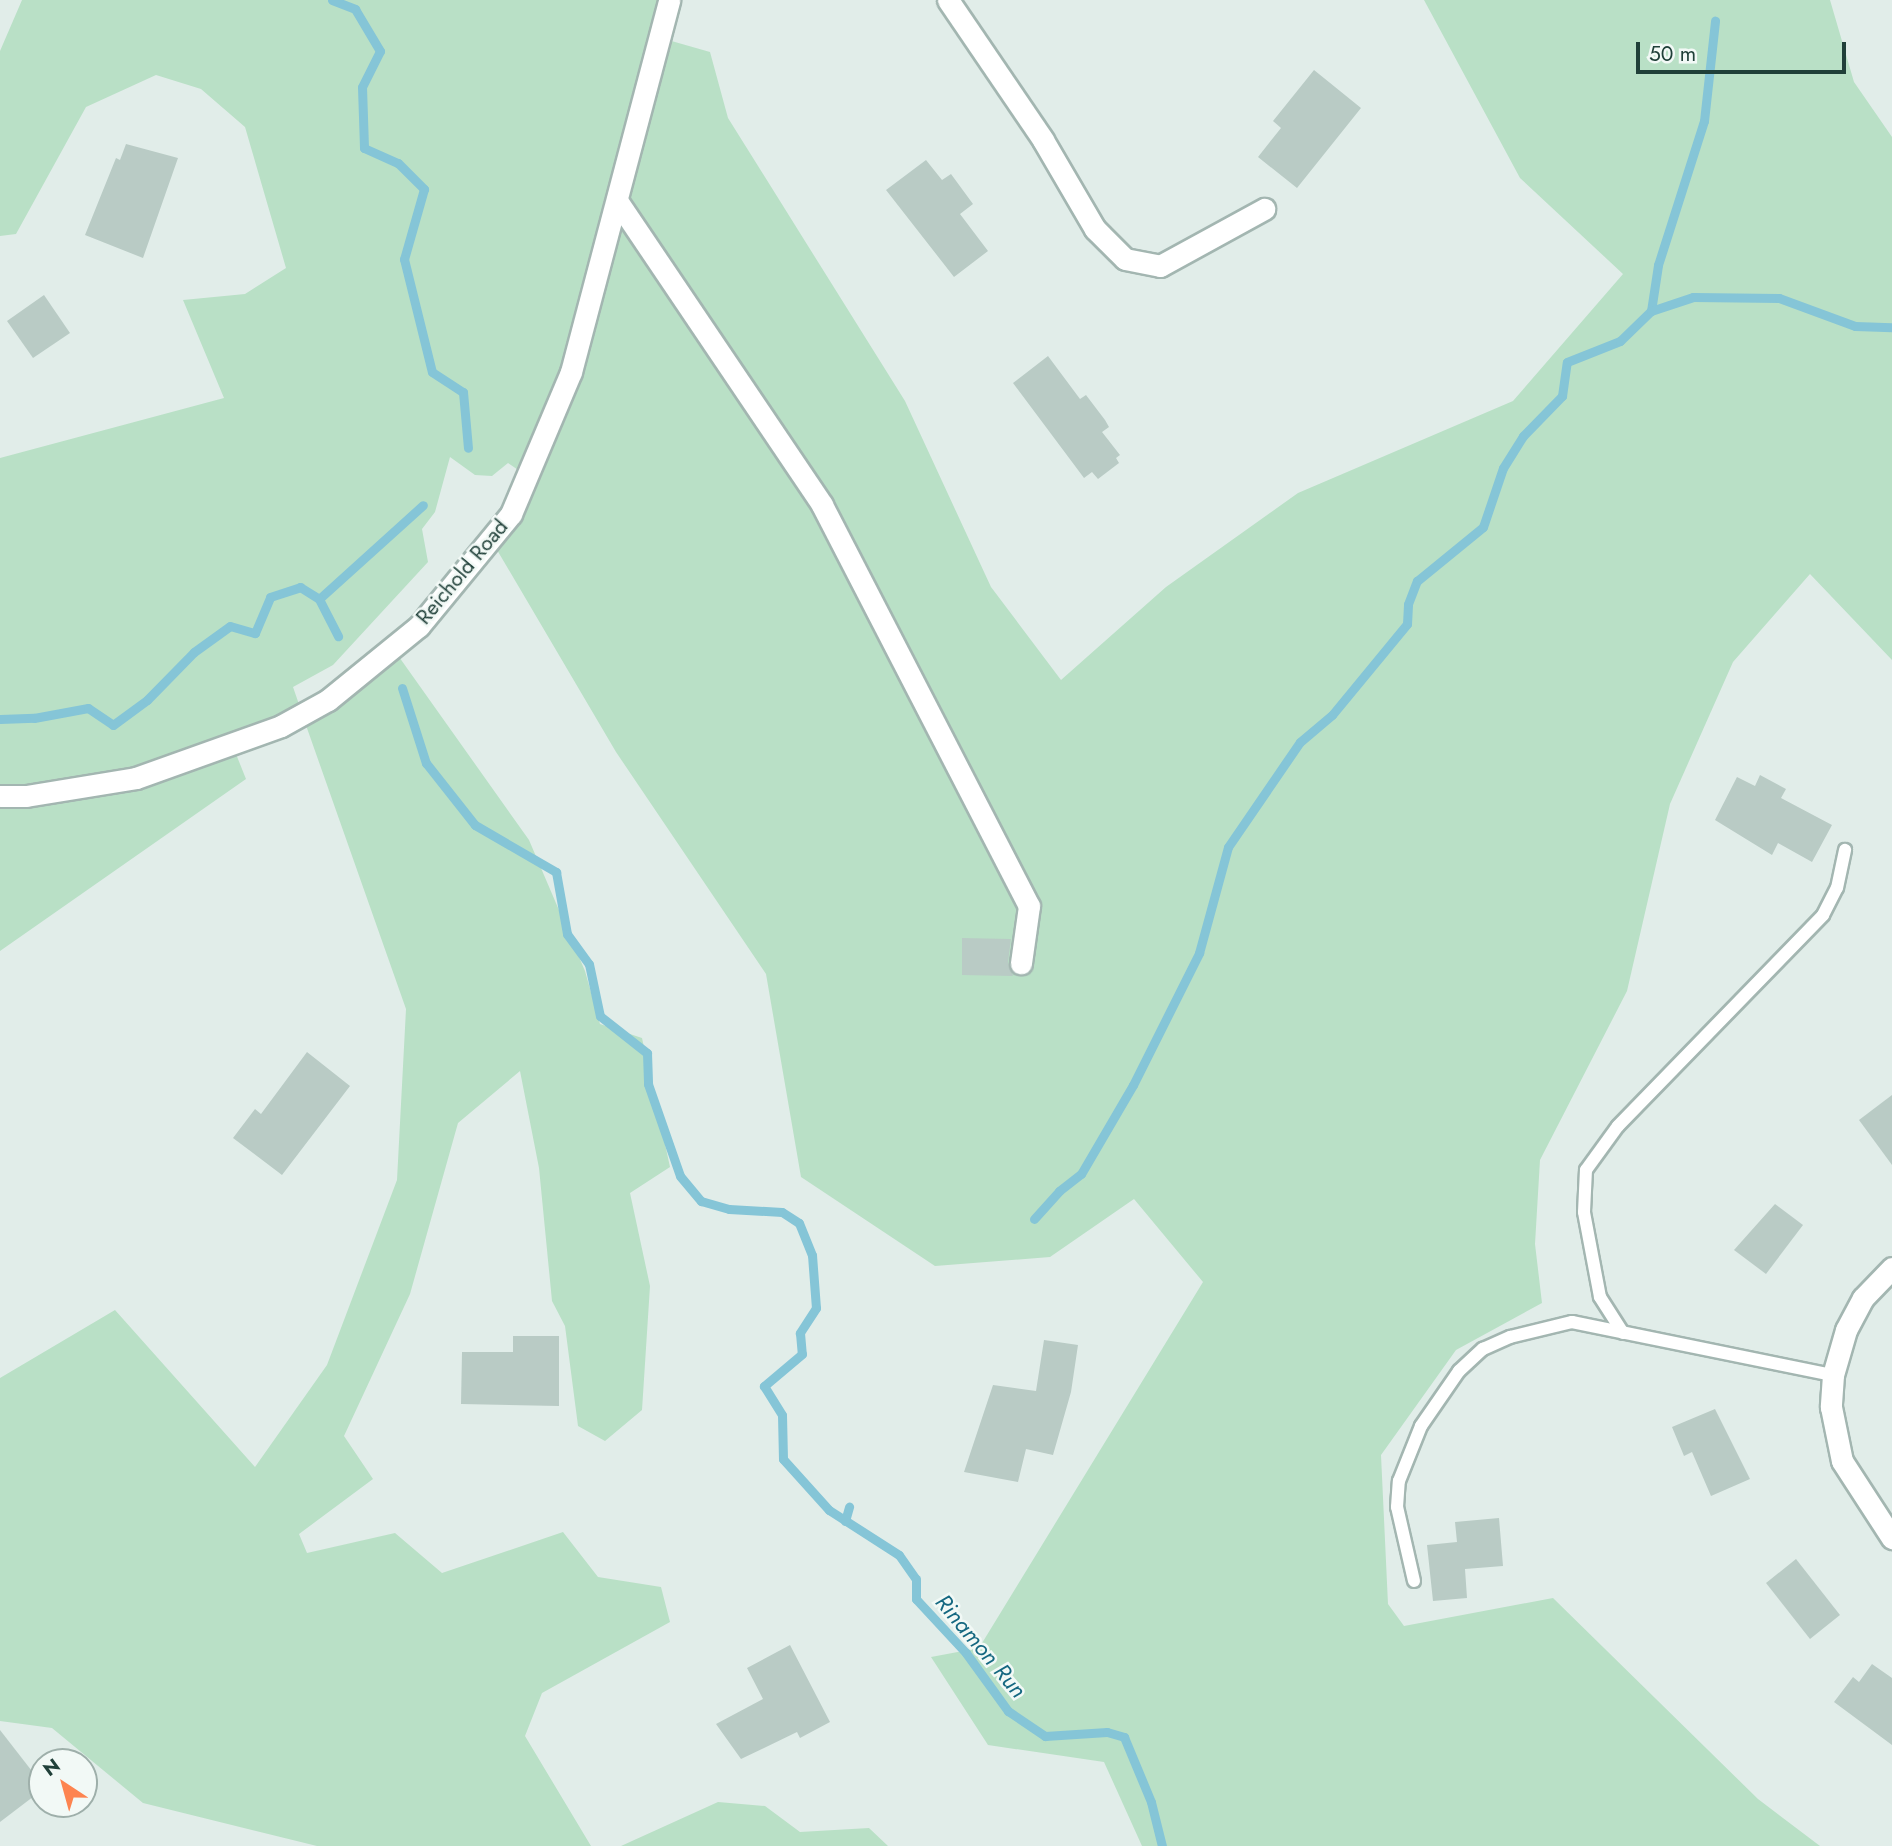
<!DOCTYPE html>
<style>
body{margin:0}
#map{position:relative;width:1892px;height:1846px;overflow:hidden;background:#e1ede9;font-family:Jost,sans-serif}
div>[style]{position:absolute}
.green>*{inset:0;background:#b9e0c6}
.stream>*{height:9px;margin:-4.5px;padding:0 4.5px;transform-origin:4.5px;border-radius:4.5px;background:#85c5d7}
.building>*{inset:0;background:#b9cbc5}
.roads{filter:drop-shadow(2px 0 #a3b6b1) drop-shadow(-2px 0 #a3b6b1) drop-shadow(0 2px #a3b6b1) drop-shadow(0 -2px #a3b6b1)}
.service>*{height:12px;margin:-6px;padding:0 6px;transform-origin:6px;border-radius:6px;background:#fff}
.minor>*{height:21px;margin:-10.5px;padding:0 10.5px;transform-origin:10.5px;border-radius:10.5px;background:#fff}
.tertiary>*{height:21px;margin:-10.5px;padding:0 10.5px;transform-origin:10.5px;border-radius:10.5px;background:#fff}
span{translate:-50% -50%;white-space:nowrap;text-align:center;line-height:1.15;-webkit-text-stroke:5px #f2f9f6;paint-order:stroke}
.street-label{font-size:21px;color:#204039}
.water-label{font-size:23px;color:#156881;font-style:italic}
.north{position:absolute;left:28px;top:1748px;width:70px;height:70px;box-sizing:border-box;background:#f2f9f6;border:2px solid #9eafaa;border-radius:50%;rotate:324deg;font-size:19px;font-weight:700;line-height:28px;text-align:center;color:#204039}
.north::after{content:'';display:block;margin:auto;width:24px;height:32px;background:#fd8450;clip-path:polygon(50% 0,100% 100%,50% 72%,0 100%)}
.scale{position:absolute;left:1636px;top:42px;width:210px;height:32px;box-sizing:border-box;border:4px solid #204039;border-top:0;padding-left:9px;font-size:21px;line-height:24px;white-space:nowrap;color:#204039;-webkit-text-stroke:5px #f2f9f6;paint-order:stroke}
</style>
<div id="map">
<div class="green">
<i style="clip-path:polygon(22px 0,669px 0,661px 38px,710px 52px,728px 118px,905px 401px,991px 587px,1061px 680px,1166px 587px,1298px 493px,1513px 401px,1623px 274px,1520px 178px,1424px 0,1830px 0,1854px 82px,1892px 137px,1892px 660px,1810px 574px,1733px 662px,1670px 804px,1627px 991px,1540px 1160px,1535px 1244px,1542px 1303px,1456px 1350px,1381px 1455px,1388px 1604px,1404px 1626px,1553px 1598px,1758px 1799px,1820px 1846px,1142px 1846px,1104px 1762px,988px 1745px,931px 1657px,979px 1648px,1203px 1282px,1134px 1199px,1050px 1257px,935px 1266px,801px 1177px,766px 974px,616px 752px,490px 538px,527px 476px,508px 463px,492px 476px,475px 475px,450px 457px,435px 512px,422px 529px,428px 562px,333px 665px,293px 687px,302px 713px,392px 647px,529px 840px,585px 971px,600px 1024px,642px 1038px,670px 1167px,630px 1193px,650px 1286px,642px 1410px,605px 1441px,578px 1426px,565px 1326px,552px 1301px,539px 1168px,520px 1071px,458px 1123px,410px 1294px,344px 1436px,373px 1479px,299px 1534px,307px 1553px,395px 1533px,442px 1573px,563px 1532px,598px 1577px,661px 1587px,670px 1622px,542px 1693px,525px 1736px,591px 1846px,317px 1846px,143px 1803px,52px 1728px,0 1721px,0 1378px,115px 1310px,255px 1467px,327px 1365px,397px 1180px,406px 1009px,302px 714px,232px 744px,246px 779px,0 951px,0 458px,224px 398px,183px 300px,245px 294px,286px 268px,245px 127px,201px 89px,156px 75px,86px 107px,16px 234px,0 236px,0 51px)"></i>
<i style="clip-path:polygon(718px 1802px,765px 1806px,800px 1832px,869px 1828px,888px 1846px,621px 1846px)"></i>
</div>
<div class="stream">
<i style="left:332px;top:0;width:25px;rotate:21deg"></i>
<i style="left:355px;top:9px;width:49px;rotate:59.2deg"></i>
<i style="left:380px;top:51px;width:40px;rotate:116.6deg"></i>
<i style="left:362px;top:87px;width:61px;rotate:88.1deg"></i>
<i style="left:364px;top:148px;width:37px;rotate:24deg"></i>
<i style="left:398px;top:163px;width:37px;rotate:45deg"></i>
<i style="left:424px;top:189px;width:73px;rotate:105.9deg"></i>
<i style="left:404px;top:259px;width:116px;rotate:76.1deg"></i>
<i style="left:432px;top:372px;width:37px;rotate:33deg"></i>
<i style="left:463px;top:392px;width:56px;rotate:84.9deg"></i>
<i style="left:1651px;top:311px;width:47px;rotate:-81.3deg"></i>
<i style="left:1658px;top:265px;width:151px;rotate:-72.3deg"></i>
<i style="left:1704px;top:121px;width:101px;rotate:-83.7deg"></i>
<i style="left:319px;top:599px;width:140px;rotate:-42.1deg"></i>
<i style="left:402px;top:688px;width:79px;rotate:72.3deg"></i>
<i style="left:426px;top:763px;width:79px;rotate:51.7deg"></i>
<i style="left:475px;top:825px;width:94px;rotate:30.1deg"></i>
<i style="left:556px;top:872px;width:63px;rotate:79.9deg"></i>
<i style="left:567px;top:934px;width:37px;rotate:54deg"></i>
<i style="left:589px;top:964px;width:53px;rotate:78.1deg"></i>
<i style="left:600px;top:1016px;width:60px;rotate:38.2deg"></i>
<i style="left:647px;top:1053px;width:31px;rotate:88deg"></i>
<i style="left:648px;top:1084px;width:97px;rotate:70.8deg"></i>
<i style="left:680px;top:1176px;width:33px;rotate:50deg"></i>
<i style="left:701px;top:1201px;width:29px;rotate:16deg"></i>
<i style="left:729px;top:1209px;width:53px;rotate:3.2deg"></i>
<i style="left:782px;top:1212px;width:20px;rotate:33deg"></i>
<i style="left:799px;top:1223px;width:35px;rotate:68deg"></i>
<i style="left:812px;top:1255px;width:53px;rotate:85.7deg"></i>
<i style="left:816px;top:1308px;width:30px;rotate:123deg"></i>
<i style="left:800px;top:1333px;width:21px;rotate:85deg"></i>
<i style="left:802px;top:1354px;width:50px;rotate:139.9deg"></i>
<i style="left:764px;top:1386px;width:34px;rotate:58deg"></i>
<i style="left:782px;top:1415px;width:44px;rotate:88.7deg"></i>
<i style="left:783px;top:1459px;width:69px;rotate:48deg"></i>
<i style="left:829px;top:1510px;width:83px;rotate:32.7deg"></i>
<i style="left:899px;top:1555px;width:29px;rotate:55deg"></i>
<i style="left:916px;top:1579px;width:20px;rotate:90deg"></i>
<i style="left:916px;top:1599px;width:74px;rotate:47.2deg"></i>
<i style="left:966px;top:1653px;width:72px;rotate:54.1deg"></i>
<i style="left:1008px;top:1711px;width:45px;rotate:34deg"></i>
<i style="left:1045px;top:1736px;width:62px;rotate:-3.7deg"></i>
<i style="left:1107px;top:1732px;width:18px;rotate:16deg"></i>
<i style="left:1124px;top:1737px;width:70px;rotate:67.4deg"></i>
<i style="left:1151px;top:1802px;width:45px;rotate:76deg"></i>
<i style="left:0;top:719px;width:34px;rotate:-2deg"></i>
<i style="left:34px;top:718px;width:55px;rotate:-10.5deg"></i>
<i style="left:88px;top:708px;width:30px;rotate:34deg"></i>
<i style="left:113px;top:725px;width:42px;rotate:-36.3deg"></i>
<i style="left:147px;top:700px;width:67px;rotate:-45.6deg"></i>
<i style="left:194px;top:652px;width:44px;rotate:-35.8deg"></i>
<i style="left:230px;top:626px;width:26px;rotate:16deg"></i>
<i style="left:255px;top:633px;width:39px;rotate:-67deg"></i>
<i style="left:270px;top:597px;width:32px;rotate:-18deg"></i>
<i style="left:300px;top:587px;width:22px;rotate:32deg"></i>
<i style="left:319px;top:599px;width:42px;rotate:62.8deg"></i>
<i style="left:1034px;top:1219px;width:38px;rotate:-48deg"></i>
<i style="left:1059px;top:1191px;width:28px;rotate:-38deg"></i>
<i style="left:1081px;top:1174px;width:103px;rotate:-59.7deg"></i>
<i style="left:1133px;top:1085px;width:148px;rotate:-63.4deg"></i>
<i style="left:1199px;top:953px;width:110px;rotate:-74.7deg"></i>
<i style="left:1228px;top:847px;width:127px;rotate:-55.6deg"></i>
<i style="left:1300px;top:742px;width:42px;rotate:-40.2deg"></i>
<i style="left:1332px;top:715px;width:118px;rotate:-50.5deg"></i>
<i style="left:1407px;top:624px;width:20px;rotate:-87deg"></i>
<i style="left:1408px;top:604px;width:25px;rotate:-69deg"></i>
<i style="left:1417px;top:581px;width:85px;rotate:-39.3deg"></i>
<i style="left:1483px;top:527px;width:62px;rotate:-71.3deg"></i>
<i style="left:1503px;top:468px;width:38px;rotate:-58deg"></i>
<i style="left:1523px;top:436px;width:56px;rotate:-45.7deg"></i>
<i style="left:1562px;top:396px;width:34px;rotate:-82deg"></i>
<i style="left:1567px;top:362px;width:57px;rotate:-21.6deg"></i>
<i style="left:1620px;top:341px;width:43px;rotate:-44.1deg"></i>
<i style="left:1651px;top:311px;width:44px;rotate:-18.4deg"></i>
<i style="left:1693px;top:297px;width:86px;rotate:0.7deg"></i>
<i style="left:1779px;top:298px;width:81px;rotate:20.2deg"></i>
<i style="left:1855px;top:326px;width:37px;rotate:2deg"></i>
<i style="left:845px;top:1521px;width:15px;rotate:-74deg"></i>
</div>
<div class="building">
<i style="clip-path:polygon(1314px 70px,1361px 108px,1297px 188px,1258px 157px,1281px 128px,1273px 121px)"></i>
<i style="clip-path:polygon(126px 144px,178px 158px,143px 258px,85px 235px,116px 158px,120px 160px)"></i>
<i style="clip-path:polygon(926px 160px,942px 180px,951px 174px,973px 204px,960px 214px,988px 251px,954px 277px,886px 190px)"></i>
<i style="clip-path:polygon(44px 295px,70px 333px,33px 358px,7px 321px)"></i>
<i style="clip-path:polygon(1048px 356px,1080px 399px,1086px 395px,1105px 420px,1109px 427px,1102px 432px,1120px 455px,1116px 458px,1119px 463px,1098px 479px,1092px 472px,1084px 478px,1013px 383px)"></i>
<i style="clip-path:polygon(1760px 775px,1786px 789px,1781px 798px,1832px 825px,1812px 862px,1778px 843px,1772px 855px,1715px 820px,1737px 777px,1755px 786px)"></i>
<i style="clip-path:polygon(962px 938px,1011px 939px,1008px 962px,1013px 976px,962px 975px)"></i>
<i style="clip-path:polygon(307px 1052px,350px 1086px,282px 1175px,233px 1138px,255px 1109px,261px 1114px)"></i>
<i style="clip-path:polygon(1892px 1095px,1892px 1165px,1859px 1120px)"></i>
<i style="clip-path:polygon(1775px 1204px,1803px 1225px,1766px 1274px,1734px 1250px)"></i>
<i style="clip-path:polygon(513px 1336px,559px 1336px,559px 1406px,461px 1404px,462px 1352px,513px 1352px)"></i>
<i style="clip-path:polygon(1044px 1340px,1078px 1345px,1071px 1392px,1053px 1455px,1026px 1449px,1018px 1482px,964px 1472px,993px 1385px,1036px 1391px)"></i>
<i style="clip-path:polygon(1715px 1409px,1750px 1479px,1711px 1496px,1692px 1452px,1684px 1456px,1672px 1427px)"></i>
<i style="clip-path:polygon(1499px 1518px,1503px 1566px,1465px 1569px,1467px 1598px,1433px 1601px,1427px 1545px,1457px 1542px,1455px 1522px)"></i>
<i style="clip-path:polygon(1796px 1559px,1840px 1615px,1810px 1639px,1766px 1583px)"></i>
<i style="clip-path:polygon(790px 1645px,830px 1722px,800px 1738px,797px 1732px,741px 1759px,716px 1724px,763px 1699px,747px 1668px)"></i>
<i style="clip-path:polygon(1872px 1664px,1892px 1678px,1892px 1745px,1834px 1702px,1853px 1677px,1859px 1682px)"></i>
<i style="clip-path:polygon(0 1730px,42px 1784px,42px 1790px,0 1822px)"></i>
</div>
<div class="roads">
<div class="service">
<i style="left:1623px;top:1333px;width:43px;rotate:-122.6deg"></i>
<i style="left:1600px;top:1297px;width:86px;rotate:-100.7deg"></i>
<i style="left:1584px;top:1212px;width:42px;rotate:-87.3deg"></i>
<i style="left:1586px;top:1170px;width:54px;rotate:-54deg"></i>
<i style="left:1618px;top:1126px;width:294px;rotate:-45.8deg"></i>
<i style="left:1823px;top:915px;width:30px;rotate:-63deg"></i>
<i style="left:1837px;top:888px;width:39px;rotate:-78deg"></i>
<i style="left:1414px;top:1581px;width:76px;rotate:-102.9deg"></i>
<i style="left:1397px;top:1507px;width:26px;rotate:-86deg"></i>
<i style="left:1399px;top:1481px;width:59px;rotate:-68.2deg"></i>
<i style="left:1421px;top:1426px;width:67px;rotate:-55.4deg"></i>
<i style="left:1459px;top:1371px;width:33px;rotate:-43deg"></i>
<i style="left:1483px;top:1349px;width:30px;rotate:-24deg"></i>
<i style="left:1510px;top:1337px;width:64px;rotate:-13.6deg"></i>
<i style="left:1572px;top:1322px;width:266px;rotate:11.5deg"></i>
</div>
<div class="minor">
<i style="left:948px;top:0;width:169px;rotate:55.8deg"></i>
<i style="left:1043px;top:140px;width:103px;rotate:59.7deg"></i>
<i style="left:1095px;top:229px;width:42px;rotate:45deg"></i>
<i style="left:1125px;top:259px;width:36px;rotate:11deg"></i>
<i style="left:1160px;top:266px;width:119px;rotate:-28.7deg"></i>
<i style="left:618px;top:202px;width:365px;rotate:56deg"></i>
<i style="left:822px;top:505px;width:451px;rotate:62.7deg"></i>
<i style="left:1029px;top:906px;width:58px;rotate:98deg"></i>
<i style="left:1892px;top:1268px;width:42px;rotate:134deg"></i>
<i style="left:1863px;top:1298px;width:36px;rotate:118deg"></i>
<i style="left:1846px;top:1330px;width:47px;rotate:106.1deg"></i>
<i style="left:1833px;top:1375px;width:32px;rotate:94deg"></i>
<i style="left:1831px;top:1407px;width:55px;rotate:78.5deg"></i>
<i style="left:1842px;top:1461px;width:92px;rotate:57deg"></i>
</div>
<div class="tertiary">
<i style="left:0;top:796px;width:26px"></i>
<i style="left:26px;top:796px;width:111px;rotate:-9.3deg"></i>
<i style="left:136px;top:778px;width:154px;rotate:-19.7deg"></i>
<i style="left:281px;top:726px;width:54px;rotate:-29deg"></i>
<i style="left:328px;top:700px;width:117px;rotate:-39.1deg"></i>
<i style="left:419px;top:626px;width:145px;rotate:-50.6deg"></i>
<i style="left:511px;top:514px;width:154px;rotate:-67.1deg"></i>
<i style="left:571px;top:372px;width:385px;rotate:-75.2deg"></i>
</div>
</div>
<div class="street-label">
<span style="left:462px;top:572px;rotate:-50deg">Reichold Road</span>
</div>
<div class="water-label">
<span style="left:981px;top:1646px;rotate:50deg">Rinamon Run</span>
</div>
<div class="north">N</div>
<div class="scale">50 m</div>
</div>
